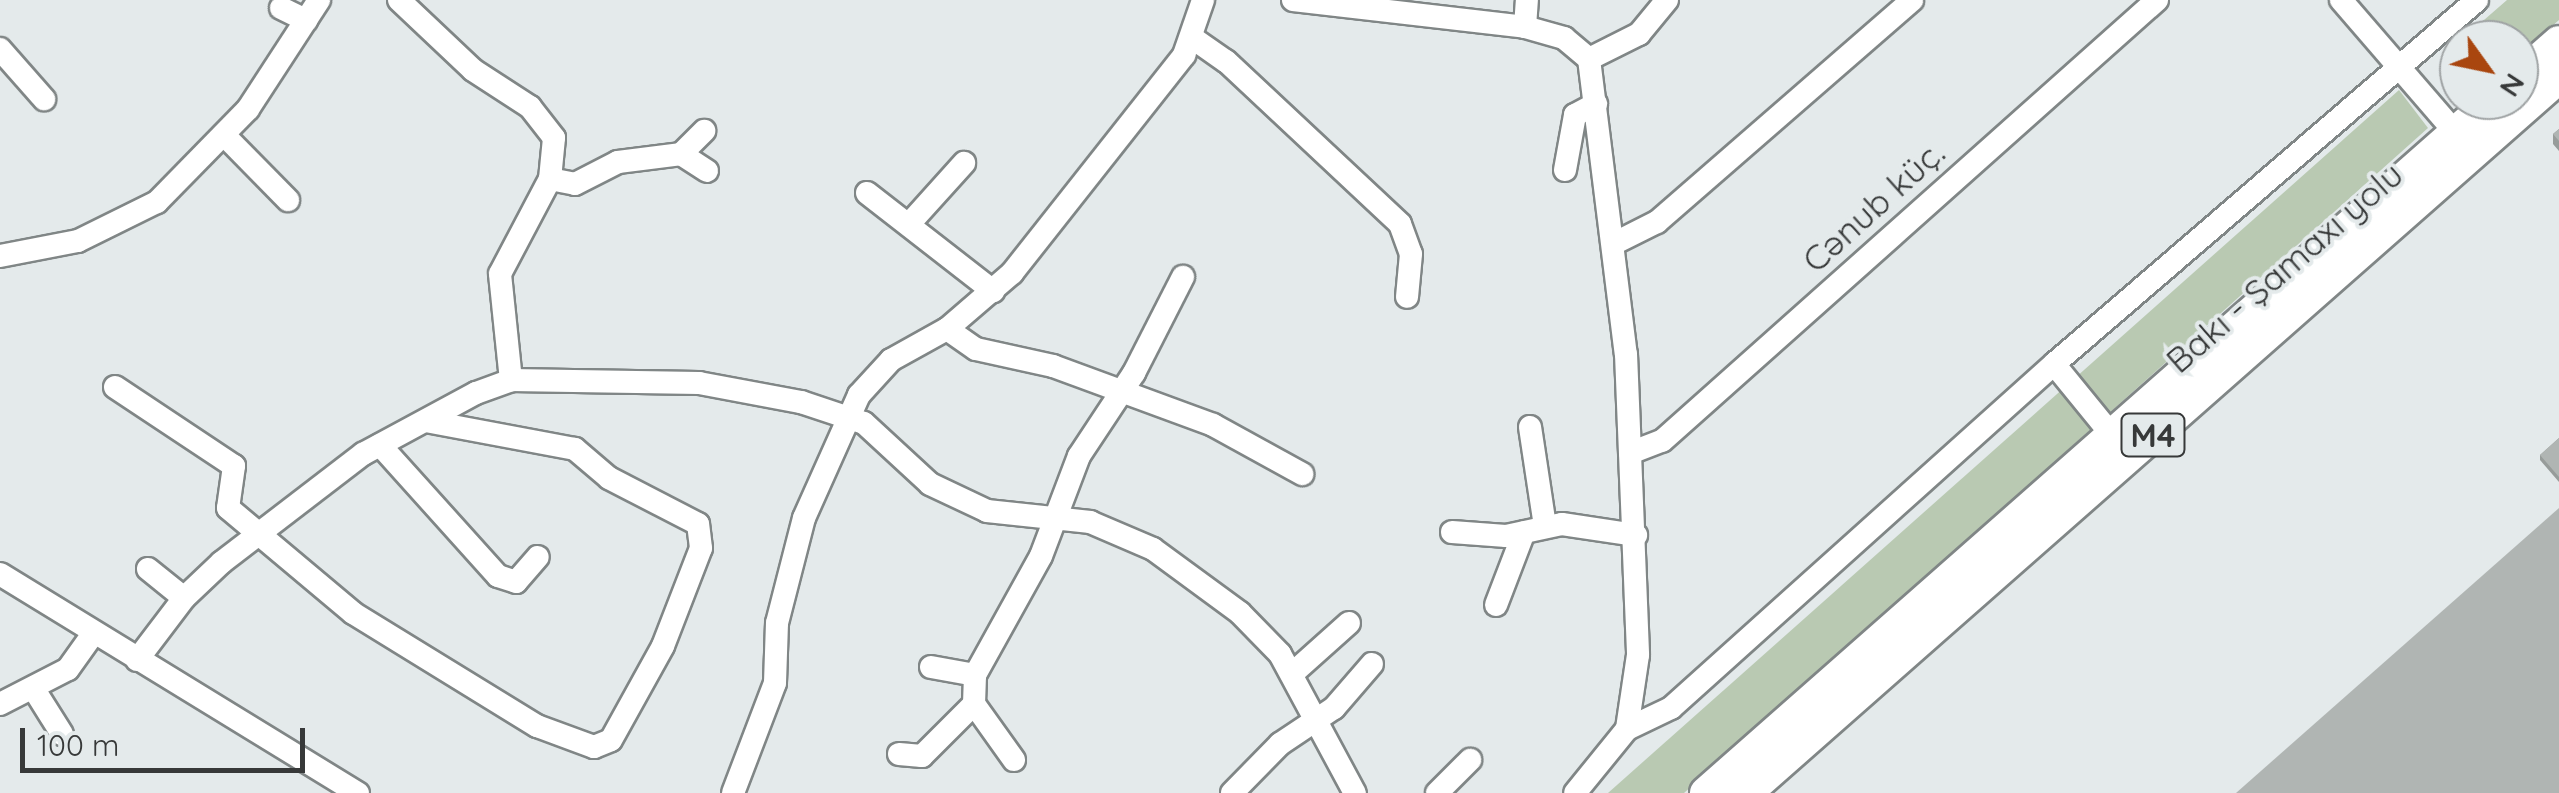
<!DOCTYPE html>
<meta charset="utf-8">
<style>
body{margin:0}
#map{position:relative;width:2559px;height:793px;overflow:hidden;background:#e4eaeb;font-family:Quicksand,sans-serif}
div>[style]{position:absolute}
.green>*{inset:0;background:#b9c9b2}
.roads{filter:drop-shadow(2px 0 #808686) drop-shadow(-2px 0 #808686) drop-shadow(0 2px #808686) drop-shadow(0 -2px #808686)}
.minor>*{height:22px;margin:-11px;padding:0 11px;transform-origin:11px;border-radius:11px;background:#fff}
.highway>*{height:32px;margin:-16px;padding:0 16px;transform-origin:16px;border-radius:16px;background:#fff}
.wall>*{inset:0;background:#979c9a}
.building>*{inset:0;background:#b0b5b3}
span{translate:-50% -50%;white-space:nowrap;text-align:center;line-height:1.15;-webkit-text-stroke:8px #e4eaeb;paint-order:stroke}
.shield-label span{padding:2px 8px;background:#e4eaeb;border:2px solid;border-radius:8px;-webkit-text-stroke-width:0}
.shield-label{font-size:32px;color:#373939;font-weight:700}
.street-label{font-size:35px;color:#373939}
.north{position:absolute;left:2439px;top:20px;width:100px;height:100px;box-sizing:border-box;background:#e4eaeb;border:2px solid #9fa3a4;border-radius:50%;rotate:123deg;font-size:28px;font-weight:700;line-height:40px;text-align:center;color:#373939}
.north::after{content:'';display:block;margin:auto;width:35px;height:45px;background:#a9460f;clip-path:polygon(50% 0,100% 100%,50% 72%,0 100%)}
.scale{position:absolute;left:20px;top:728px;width:285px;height:45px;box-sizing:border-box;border:5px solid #373939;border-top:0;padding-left:12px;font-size:30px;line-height:35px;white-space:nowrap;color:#373939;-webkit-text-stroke:8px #e4eaeb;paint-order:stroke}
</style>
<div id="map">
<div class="green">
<i style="clip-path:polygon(2507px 0,2559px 0,2559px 20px,2519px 55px,2519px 40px,2461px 40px)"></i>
<i style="clip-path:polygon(2399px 90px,2428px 128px,1684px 793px,1608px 793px)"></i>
</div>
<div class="roads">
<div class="minor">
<i style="left:399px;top:0;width:102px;rotate:43.4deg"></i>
<i style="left:473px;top:70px;width:68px;rotate:33deg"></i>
<i style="left:530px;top:107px;width:39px;rotate:52deg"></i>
<i style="left:554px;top:138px;width:41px;rotate:95.6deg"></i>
<i style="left:550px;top:179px;width:107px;rotate:117.8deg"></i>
<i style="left:500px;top:274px;width:107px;rotate:84.1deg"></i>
<i style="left:1293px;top:0;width:234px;rotate:6.6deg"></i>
<i style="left:1525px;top:27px;width:41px;rotate:15.8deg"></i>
<i style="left:1564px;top:38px;width:33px;rotate:40deg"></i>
<i style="left:1589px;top:59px;width:297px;rotate:82.9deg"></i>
<i style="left:1626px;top:354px;width:301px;rotate:87.7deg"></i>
<i style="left:1638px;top:655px;width:75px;rotate:98.5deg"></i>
<i style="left:1627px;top:729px;width:82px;rotate:129.1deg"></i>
<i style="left:2341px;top:0;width:176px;rotate:49.2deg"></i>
<i style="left:281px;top:8px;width:28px;rotate:26deg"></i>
<i style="left:1525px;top:27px;width:27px;rotate:-86deg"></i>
<i style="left:1194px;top:39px;width:39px;rotate:35deg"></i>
<i style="left:1226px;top:61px;width:238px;rotate:43.1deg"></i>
<i style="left:1400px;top:224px;width:32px;rotate:70deg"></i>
<i style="left:1411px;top:254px;width:43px;rotate:95.3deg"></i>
<i style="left:0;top:49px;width:67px;rotate:48.7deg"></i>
<i style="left:1589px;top:59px;width:56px;rotate:-26.6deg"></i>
<i style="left:1639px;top:34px;width:44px;rotate:-50.5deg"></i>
<i style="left:225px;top:136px;width:90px;rotate:45.5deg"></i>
<i style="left:681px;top:154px;width:31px;rotate:33deg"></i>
<i style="left:1565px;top:170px;width:56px;rotate:-79.7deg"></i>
<i style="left:1575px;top:115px;width:24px;rotate:-28deg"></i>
<i style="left:550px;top:179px;width:25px;rotate:11deg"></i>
<i style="left:575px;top:184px;width:48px;rotate:-27.1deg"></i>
<i style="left:618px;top:162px;width:64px;rotate:-7.2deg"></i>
<i style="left:681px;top:154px;width:33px;rotate:-45deg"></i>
<i style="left:867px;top:193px;width:160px;rotate:37.9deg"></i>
<i style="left:910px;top:223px;width:81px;rotate:-48deg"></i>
<i style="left:1615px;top:243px;width:47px;rotate:-26.6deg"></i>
<i style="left:1657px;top:222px;width:338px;rotate:-41deg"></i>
<i style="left:0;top:256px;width:79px;rotate:-10.9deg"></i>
<i style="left:78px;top:241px;width:88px;rotate:-26.3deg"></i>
<i style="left:157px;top:202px;width:130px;rotate:-45.6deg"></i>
<i style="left:248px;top:109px;width:130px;rotate:-56.9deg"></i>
<i style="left:947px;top:329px;width:35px;rotate:35deg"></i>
<i style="left:976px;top:349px;width:79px;rotate:12.4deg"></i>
<i style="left:1053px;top:366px;width:171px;rotate:20.2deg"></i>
<i style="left:1213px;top:425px;width:102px;rotate:28.8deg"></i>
<i style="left:2054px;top:364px;width:90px;rotate:50.8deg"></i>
<i style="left:115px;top:387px;width:143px;rotate:33.6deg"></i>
<i style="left:234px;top:466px;width:42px;rotate:98.1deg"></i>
<i style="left:228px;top:508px;width:163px;rotate:40deg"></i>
<i style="left:353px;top:613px;width:216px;rotate:31.6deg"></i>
<i style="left:537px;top:726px;width:61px;rotate:20.2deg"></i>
<i style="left:594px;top:747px;width:18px;rotate:-22deg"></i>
<i style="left:611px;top:740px;width:107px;rotate:-61deg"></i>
<i style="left:663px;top:646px;width:105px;rotate:-68.8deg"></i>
<i style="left:701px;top:548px;width:24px;rotate:-97deg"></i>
<i style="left:698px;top:524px;width:100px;rotate:-152.7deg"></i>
<i style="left:609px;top:478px;width:45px;rotate:-139.5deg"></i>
<i style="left:575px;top:449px;width:152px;rotate:-169.4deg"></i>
<i style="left:1530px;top:427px;width:100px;rotate:81.4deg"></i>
<i style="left:380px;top:445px;width:176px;rotate:48deg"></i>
<i style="left:498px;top:576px;width:19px;rotate:18deg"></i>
<i style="left:516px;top:582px;width:33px;rotate:-49deg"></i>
<i style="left:1630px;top:453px;width:34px;rotate:-21deg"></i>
<i style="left:1662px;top:441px;width:663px;rotate:-41.7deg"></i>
<i style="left:1452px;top:532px;width:54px;rotate:4.2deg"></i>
<i style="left:1506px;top:536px;width:57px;rotate:-12.1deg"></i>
<i style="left:1562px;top:524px;width:75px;rotate:8.5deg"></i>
<i style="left:148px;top:569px;width:46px;rotate:38.9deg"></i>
<i style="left:0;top:574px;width:420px;rotate:31.5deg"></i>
<i style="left:1496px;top:605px;width:78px;rotate:-69deg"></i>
<i style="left:137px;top:660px;width:78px;rotate:-52.8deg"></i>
<i style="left:184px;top:598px;width:52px;rotate:-43.5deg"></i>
<i style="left:222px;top:562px;width:178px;rotate:-37.5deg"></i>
<i style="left:363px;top:454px;width:128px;rotate:-28.4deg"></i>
<i style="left:476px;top:393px;width:37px;rotate:-20deg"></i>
<i style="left:511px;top:380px;width:188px;rotate:0.9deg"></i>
<i style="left:699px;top:383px;width:104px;rotate:10.6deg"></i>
<i style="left:801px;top:402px;width:66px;rotate:18.4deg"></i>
<i style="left:864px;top:423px;width:90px;rotate:42.7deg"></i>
<i style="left:930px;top:484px;width:63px;rotate:25.3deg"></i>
<i style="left:987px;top:511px;width:104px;rotate:6.1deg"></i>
<i style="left:1090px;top:522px;width:69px;rotate:23.2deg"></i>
<i style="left:1153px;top:549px;width:108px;rotate:36.3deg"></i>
<i style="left:1240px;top:613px;width:57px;rotate:45.7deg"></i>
<i style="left:1280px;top:654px;width:158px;rotate:61.7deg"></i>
<i style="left:931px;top:667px;width:45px;rotate:10.3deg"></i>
<i style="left:1293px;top:673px;width:75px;rotate:-41.8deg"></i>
<i style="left:35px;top:691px;width:51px;rotate:57.9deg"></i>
<i style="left:0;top:704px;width:76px;rotate:-27.2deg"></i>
<i style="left:68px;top:669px;width:43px;rotate:-54.5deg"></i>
<i style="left:1627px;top:729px;width:49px;rotate:-25.5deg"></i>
<i style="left:1671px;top:708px;width:515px;rotate:-41.93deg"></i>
<i style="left:2054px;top:364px;width:558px;rotate:-40.71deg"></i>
<i style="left:899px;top:754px;width:23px;rotate:5deg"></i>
<i style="left:922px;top:756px;width:74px;rotate:-45deg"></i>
<i style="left:1014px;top:760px;width:69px;rotate:-125.5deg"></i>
<i style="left:974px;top:704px;width:29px;rotate:-88deg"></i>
<i style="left:975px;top:675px;width:136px;rotate:-61deg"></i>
<i style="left:1041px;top:556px;width:107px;rotate:-69.2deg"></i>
<i style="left:1079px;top:456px;width:100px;rotate:-56.5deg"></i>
<i style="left:1134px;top:373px;width:108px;rotate:-63deg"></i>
<i style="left:733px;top:793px;width:118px;rotate:-69.1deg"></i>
<i style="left:775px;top:683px;width:60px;rotate:-88.1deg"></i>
<i style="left:777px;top:623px;width:108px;rotate:-75.6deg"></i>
<i style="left:804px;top:518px;width:135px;rotate:-65.9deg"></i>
<i style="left:859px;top:395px;width:47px;rotate:-47.6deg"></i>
<i style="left:891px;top:360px;width:64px;rotate:-29deg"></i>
<i style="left:947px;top:329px;width:86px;rotate:-40.7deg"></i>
<i style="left:1012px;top:273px;width:278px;rotate:-51.7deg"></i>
<i style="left:1184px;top:55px;width:58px;rotate:-70.9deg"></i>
<i style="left:1232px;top:793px;width:69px;rotate:-45.6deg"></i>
<i style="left:1280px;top:744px;width:65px;rotate:-33.7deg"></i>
<i style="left:1334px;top:708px;width:58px;rotate:-49.2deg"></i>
<i style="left:1437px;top:793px;width:47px;rotate:-45deg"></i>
</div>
<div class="highway">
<i style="left:2519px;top:77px;width:53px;rotate:-41.2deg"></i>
<i style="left:1706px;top:793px;width:1049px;rotate:-41.37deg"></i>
<i style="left:1746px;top:793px;width:1083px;rotate:-41.37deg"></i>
</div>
</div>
<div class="wall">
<i style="clip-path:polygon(2559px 129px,2559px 151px,2553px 144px,2553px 134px)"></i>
<i style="clip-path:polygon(2559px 438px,2559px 482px,2540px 460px,2540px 455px)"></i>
</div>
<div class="building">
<i style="clip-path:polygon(2559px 129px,2559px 141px,2553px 134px)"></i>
<i style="clip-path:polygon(2559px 438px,2559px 477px,2540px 455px)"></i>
<i style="clip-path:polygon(2559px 508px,2559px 793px,2236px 793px)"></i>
</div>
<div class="shield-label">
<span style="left:2153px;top:435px">M4</span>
</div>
<div class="street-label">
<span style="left:1873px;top:206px;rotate:-42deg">Cənub küç.</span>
<span style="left:2284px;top:267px;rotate:-41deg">Bakı - Şamaxı yolu</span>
</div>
<div class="north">N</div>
<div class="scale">100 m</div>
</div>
